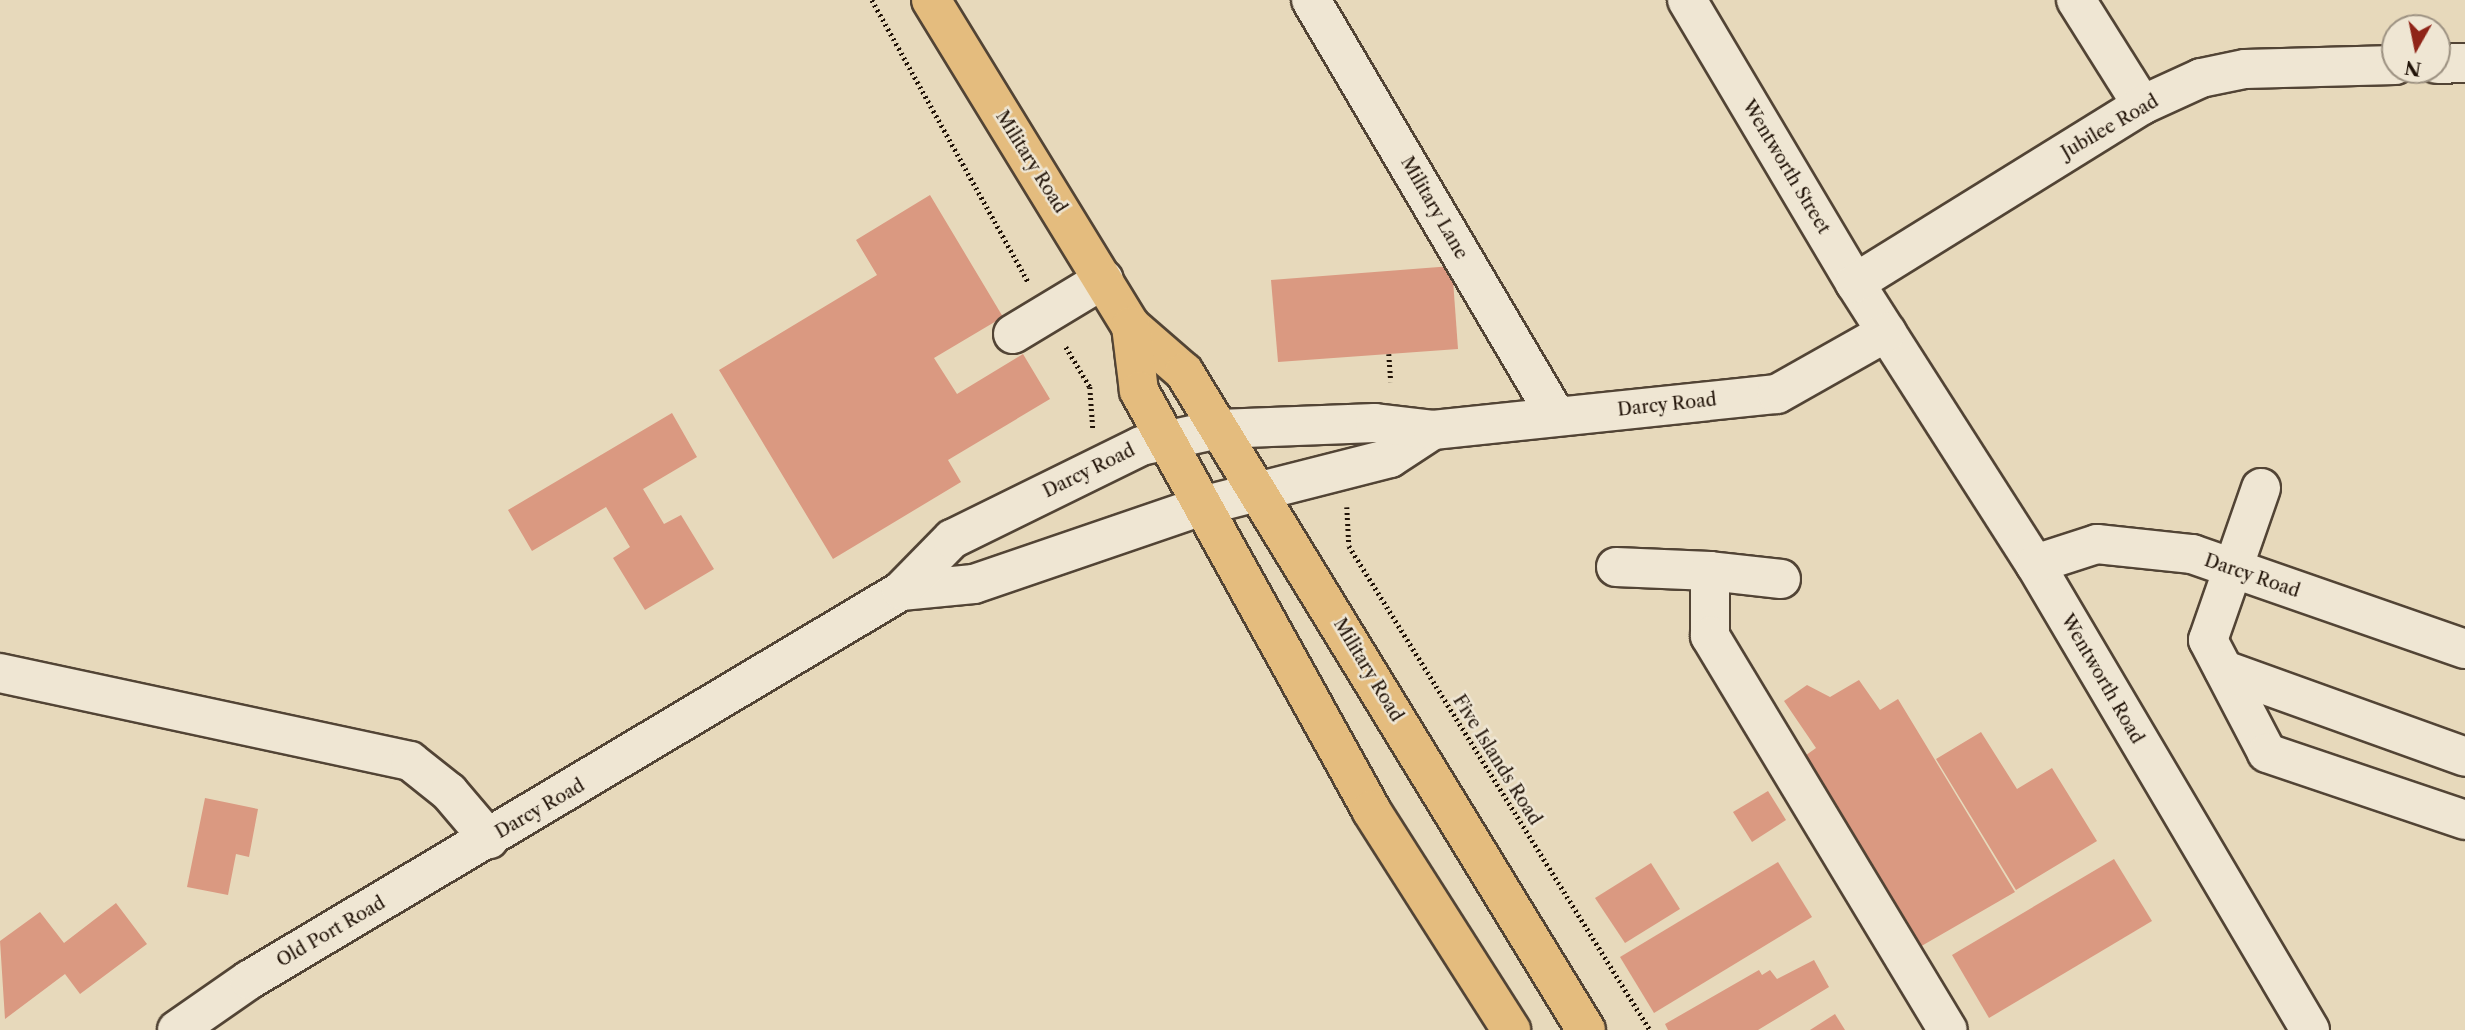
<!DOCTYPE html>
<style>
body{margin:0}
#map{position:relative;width:2465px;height:1030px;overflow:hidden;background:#e7d9bb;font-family:"Libre Caslon Text",serif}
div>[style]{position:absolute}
.building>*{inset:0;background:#da9981}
.path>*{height:4.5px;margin-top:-2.25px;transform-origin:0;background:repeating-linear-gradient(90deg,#211308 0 2px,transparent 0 5.5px)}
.roads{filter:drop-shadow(2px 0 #524435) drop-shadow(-2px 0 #524435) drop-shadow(0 2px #524435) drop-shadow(0 -2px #524435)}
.minor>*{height:38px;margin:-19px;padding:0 19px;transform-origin:19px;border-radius:19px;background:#efe6d3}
.major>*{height:38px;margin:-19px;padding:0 19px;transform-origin:19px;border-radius:19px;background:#e4bc7e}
span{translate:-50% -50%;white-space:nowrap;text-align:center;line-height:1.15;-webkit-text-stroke:5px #efe6d3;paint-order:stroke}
.street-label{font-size:18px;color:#211308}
.north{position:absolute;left:2381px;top:14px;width:70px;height:70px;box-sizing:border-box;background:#efe6d3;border:2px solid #9d9282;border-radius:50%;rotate:189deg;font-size:19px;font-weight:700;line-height:28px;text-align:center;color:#211308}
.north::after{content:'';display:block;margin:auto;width:24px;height:32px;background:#8f2418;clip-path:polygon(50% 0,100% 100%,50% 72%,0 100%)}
</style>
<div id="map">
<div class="building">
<i style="clip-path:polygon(930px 195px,1003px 317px,934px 358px,957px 394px,1023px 354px,1050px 399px,948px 460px,961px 482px,833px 559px,719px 370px,877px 275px,856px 240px)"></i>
<i style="clip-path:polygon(1452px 266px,1458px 349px,1278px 362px,1271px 280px)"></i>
<i style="clip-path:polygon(672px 413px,697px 457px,643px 489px,664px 524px,681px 515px,714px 569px,645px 610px,613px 558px,630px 547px,606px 507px,532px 551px,508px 510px)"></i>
<i style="clip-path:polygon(1859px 680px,1880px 710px,1898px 699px,2015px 892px,1918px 948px,1802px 758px,1816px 748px,1784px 701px,1807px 685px,1830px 697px)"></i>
<i style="clip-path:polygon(1981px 732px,2017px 789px,2052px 768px,2097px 841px,2016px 890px,1936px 759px)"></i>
<i style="clip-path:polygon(1768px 791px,1786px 820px,1752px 842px,1733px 812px)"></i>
<i style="clip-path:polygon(205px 798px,258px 809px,249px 857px,236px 854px,228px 895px,187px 887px)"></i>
<i style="clip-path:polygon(2114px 859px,2152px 921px,1989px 1018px,1952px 955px)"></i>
<i style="clip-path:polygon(1778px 862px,1812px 917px,1654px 1013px,1620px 957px)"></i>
<i style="clip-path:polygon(1651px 863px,1680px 909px,1625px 943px,1595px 898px)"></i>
<i style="clip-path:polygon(116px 903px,147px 944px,80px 994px,65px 974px,5px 1019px,0 941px,40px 912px,64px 943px)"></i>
<i style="clip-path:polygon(1814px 960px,1829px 987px,1758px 1030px,1668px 1030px,1665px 1024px,1759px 970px,1762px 975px,1770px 970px,1777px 979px)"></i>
<i style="clip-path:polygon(1835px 1014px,1845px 1030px,1810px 1030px)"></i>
</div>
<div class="path">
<i style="left:872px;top:0;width:322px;rotate:61deg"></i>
<i style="left:1066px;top:347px;width:47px;rotate:59deg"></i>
<i style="left:1090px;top:387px;width:42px;rotate:85.9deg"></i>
<i style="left:1389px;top:354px;width:28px;rotate:86deg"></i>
<i style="left:1347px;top:507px;width:39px;rotate:87deg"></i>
<i style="left:1349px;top:546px;width:570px;rotate:58.12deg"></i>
</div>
<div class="roads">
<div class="minor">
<i style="left:1311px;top:0;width:483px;rotate:59.5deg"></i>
<i style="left:1687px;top:0;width:329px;rotate:59.3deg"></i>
<i style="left:1855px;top:283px;width:334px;rotate:57.4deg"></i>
<i style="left:2035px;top:564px;width:541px;rotate:59.45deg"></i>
<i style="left:2076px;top:0;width:124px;rotate:57.8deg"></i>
<i style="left:2437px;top:64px;width:28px;rotate:-2deg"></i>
<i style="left:1855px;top:283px;width:338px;rotate:-31.8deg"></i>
<i style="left:2142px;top:105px;width:65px;rotate:-24.6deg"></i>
<i style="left:2201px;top:78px;width:45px;rotate:-11.6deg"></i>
<i style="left:2245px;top:69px;width:150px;rotate:-1.5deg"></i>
<i style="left:1013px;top:334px;width:106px;rotate:-31.1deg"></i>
<i style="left:2261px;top:488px;width:161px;rotate:109.2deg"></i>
<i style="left:2208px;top:640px;width:127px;rotate:62.4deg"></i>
<i style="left:2267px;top:753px;width:209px;rotate:18.7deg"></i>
<i style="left:2035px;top:564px;width:65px;rotate:-17.9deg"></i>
<i style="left:2097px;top:544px;width:96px;rotate:6deg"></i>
<i style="left:2192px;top:554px;width:289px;rotate:19.2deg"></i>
<i style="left:1616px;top:567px;width:94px;rotate:2.4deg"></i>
<i style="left:1781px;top:579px;width:71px;rotate:-173.6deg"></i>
<i style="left:1710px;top:571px;width:65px;rotate:90deg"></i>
<i style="left:1710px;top:636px;width:460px;rotate:58.9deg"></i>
<i style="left:901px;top:591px;width:73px;rotate:-5.5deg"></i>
<i style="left:974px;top:584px;width:241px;rotate:-18.9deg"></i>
<i style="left:1202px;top:506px;width:194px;rotate:-14.3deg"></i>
<i style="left:1390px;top:458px;width:51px;rotate:-33.1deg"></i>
<i style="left:2224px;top:670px;width:256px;rotate:19.8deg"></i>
<i style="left:0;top:673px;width:419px;rotate:12.1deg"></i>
<i style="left:410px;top:761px;width:50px;rotate:38.5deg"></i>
<i style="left:449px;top:792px;width:62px;rotate:49.6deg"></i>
<i style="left:177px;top:1030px;width:88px;rotate:-34.8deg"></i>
<i style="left:249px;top:980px;width:759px;rotate:-30.82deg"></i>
<i style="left:901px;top:591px;width:73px;rotate:-45.6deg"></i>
<i style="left:952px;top:539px;width:211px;rotate:-26.2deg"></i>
<i style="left:1141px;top:446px;width:80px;rotate:-12.3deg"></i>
<i style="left:1219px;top:429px;width:156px;rotate:-2.2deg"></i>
<i style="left:1375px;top:423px;width:58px;rotate:6.9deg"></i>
<i style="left:1433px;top:430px;width:346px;rotate:-6deg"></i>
<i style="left:1777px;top:394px;width:126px;rotate:-29.4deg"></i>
</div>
<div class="major">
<i style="left:931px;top:0;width:382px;rotate:58.5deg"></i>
<i style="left:1131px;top:326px;width:70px;rotate:41deg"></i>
<i style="left:1184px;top:372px;width:771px;rotate:58.58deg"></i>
<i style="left:1131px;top:326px;width:65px;rotate:83deg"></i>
<i style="left:1139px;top:391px;width:479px;rotate:61deg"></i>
<i style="left:1371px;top:810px;width:261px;rotate:57.5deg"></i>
</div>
</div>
<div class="street-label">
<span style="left:2110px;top:127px;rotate:-30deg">Jubilee Road</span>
<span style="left:1031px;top:162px;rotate:58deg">Military Road</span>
<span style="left:1786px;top:167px;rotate:59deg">Wentworth Street</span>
<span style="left:1434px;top:208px;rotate:60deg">Military Lane</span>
<span style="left:1667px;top:405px;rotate:-6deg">Darcy Road</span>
<span style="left:1089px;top:471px;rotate:-26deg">Darcy Road</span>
<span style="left:2252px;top:576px;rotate:19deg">Darcy Road</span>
<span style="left:1368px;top:670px;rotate:59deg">Military Road</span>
<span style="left:2102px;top:679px;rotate:60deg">Wentworth Road</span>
<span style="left:1497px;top:760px;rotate:58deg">Five Islands Road</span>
<span style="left:540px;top:809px;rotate:-30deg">Darcy Road</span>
<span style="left:331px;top:932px;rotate:-30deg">Old Port Road</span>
</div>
<div class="north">N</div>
</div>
